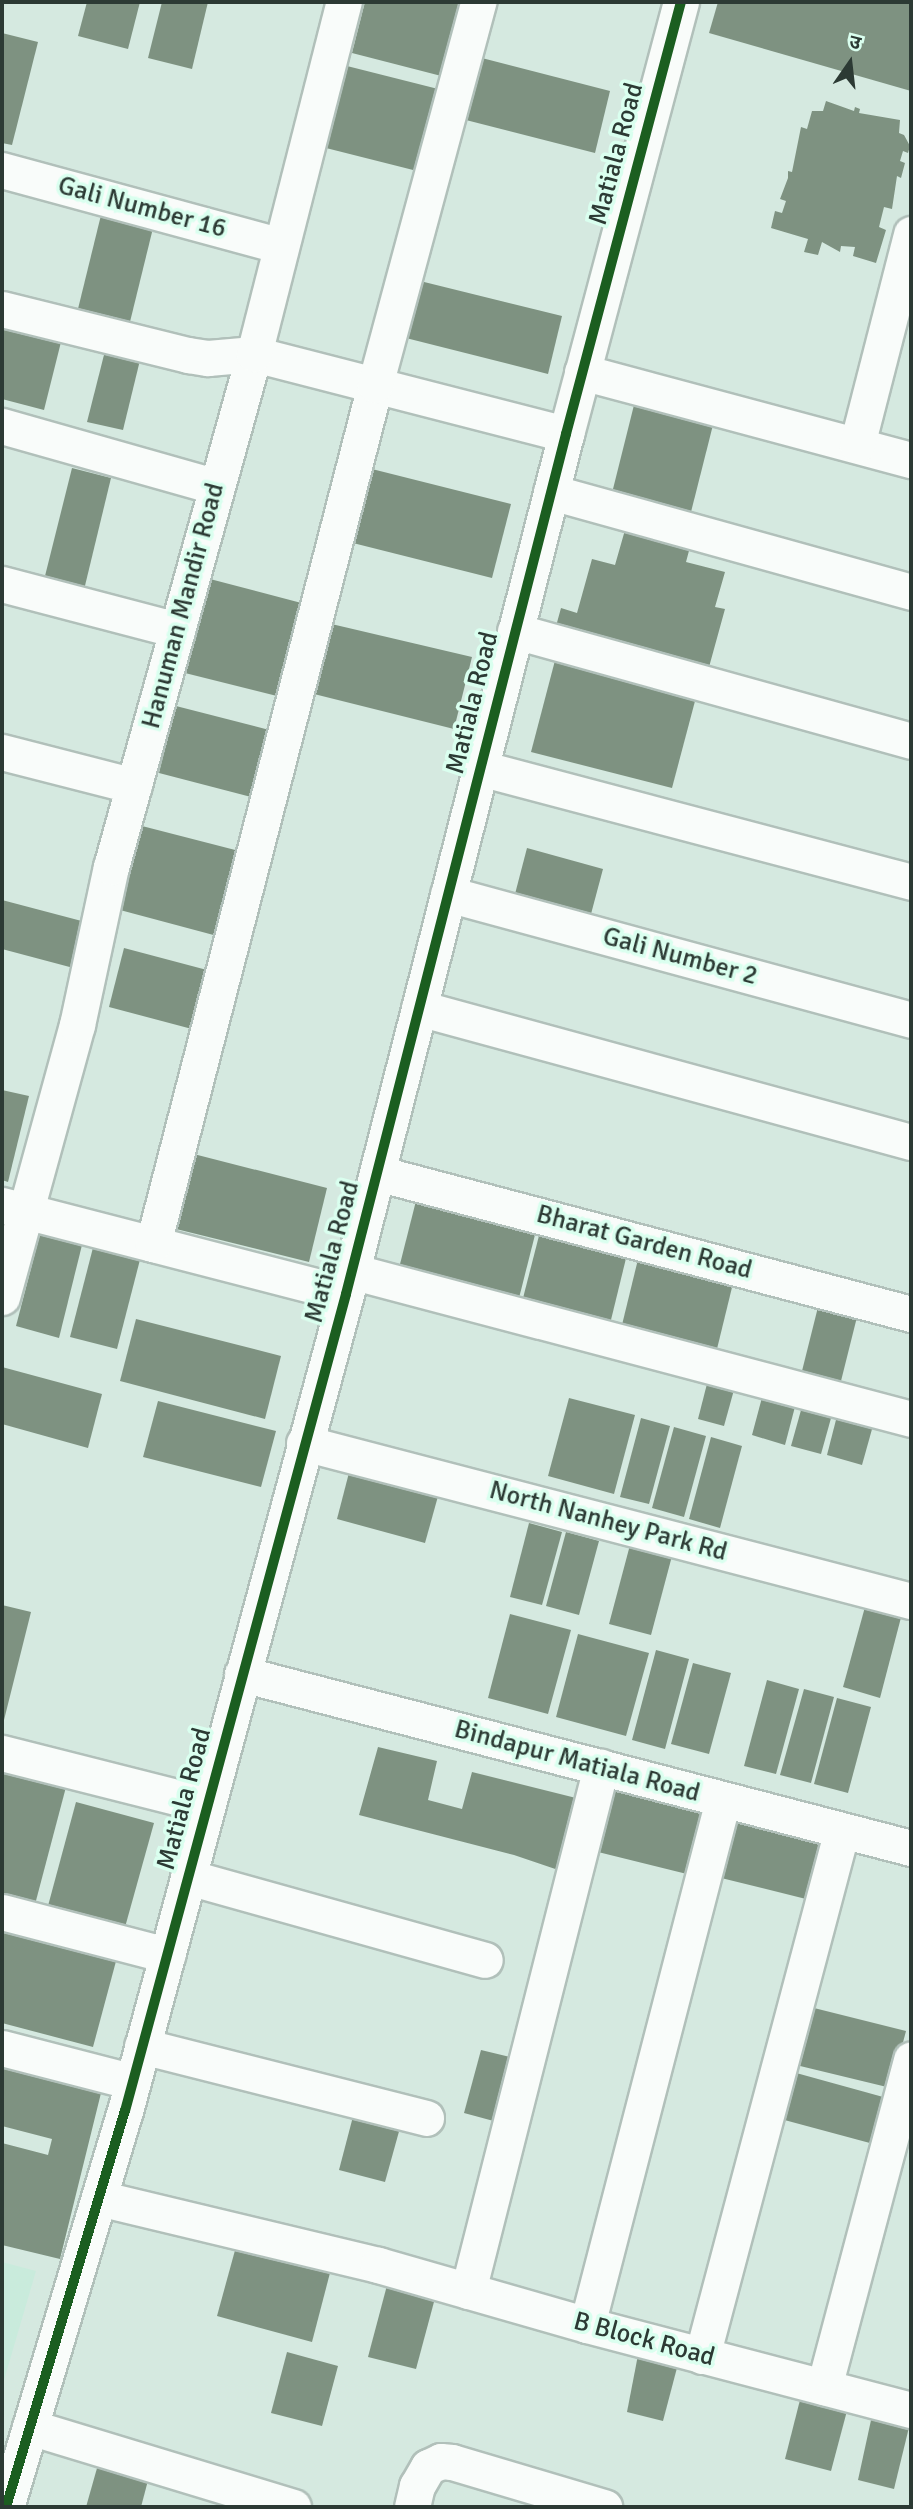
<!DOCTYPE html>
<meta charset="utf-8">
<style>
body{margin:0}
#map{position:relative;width:913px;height:2509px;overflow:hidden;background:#d5e9e0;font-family:Signika,"Noto Sans Devanagari",sans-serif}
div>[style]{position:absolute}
.built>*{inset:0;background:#c9ebdc}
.building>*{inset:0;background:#7e9281}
.roads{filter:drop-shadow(2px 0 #b1c0ba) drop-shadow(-2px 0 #b1c0ba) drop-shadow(0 2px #b1c0ba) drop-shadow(0 -2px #b1c0ba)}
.street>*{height:35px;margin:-17.5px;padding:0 17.5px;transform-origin:17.5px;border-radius:17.5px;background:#f9fcfa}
.cycleway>*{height:10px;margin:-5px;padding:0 5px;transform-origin:5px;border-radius:5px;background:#1b5e20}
span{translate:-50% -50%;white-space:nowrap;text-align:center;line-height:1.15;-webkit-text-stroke:7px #daffef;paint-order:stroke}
.street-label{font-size:26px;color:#2c3a34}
.frame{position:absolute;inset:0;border:4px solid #2c3a34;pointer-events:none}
.north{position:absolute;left:815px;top:28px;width:70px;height:70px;-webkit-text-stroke:5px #daffef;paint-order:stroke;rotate:14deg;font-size:19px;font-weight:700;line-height:28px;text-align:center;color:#2c3a34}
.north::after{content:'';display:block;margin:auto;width:24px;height:32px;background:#2c3a34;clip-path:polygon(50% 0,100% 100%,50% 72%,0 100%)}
</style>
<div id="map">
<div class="built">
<i style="clip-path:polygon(2px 2262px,36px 2271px,2px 2387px)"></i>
</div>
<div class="building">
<i style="clip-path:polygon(87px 2px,140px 2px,128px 49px,78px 36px)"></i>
<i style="clip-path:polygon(162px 2px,208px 2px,192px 69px,148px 58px)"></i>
<i style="clip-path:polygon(365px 2px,474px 2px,453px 79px,352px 53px)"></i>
<i style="clip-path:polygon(718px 2px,911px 2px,911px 91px,709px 33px)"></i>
<i style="clip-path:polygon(2px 33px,38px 42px,12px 145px,2px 143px)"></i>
<i style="clip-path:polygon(478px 57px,610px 91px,595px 153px,462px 119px)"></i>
<i style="clip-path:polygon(347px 66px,450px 92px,429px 174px,326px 148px)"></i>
<i style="clip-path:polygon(826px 101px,854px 111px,855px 107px,860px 109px,859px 113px,900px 120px,899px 133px,904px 135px,910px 146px,908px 153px,903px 151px,900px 161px,905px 163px,901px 178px,897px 176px,892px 209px,884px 207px,879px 227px,886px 230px,876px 263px,853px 256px,855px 247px,841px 246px,840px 252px,822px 242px,818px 255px,804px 252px,808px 239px,771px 228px,775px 211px,782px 213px,786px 201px,780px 199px,788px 178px,788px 171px,792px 172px,801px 127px,807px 129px,812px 111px,823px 111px)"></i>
<i style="clip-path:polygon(102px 211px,154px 224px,129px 326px,77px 313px)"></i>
<i style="clip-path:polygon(412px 279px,562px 316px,548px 374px,398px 336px)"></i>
<i style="clip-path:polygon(2px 315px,64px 330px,44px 410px,2px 399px)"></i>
<i style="clip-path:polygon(106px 347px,141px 356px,123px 430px,87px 422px)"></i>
<i style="clip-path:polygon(636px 397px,715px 417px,691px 512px,612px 493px)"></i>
<i style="clip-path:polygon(364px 467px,511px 504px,492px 578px,345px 541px)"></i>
<i style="clip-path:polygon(72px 468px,111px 478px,83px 594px,43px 584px)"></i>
<i style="clip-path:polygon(625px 530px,690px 547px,686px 562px,725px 572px,715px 607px,725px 609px,706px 678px,553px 637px,561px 608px,577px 613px,592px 559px,615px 565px)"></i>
<i style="clip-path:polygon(210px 579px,309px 605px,285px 698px,185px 673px)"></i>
<i style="clip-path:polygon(323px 622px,472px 657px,454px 729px,306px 692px)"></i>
<i style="clip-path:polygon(558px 649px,699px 686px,672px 788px,531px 752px)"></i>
<i style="clip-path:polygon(176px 706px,273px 731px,255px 798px,159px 773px)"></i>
<i style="clip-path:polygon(142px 826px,243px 852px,221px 937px,120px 910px)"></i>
<i style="clip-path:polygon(527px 848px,603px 869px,591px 914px,515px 894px)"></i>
<i style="clip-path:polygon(2px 900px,93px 924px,81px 970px,2px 949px)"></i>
<i style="clip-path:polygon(124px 948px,222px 974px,207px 1033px,109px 1007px)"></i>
<i style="clip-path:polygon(2px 1090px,29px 1096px,8px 1182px,2px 1180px)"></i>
<i style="clip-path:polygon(182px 1151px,327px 1188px,309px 1262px,164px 1226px)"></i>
<i style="clip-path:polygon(419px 1189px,539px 1219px,518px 1302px,398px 1272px)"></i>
<i style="clip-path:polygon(542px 1224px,629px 1246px,610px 1324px,522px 1302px)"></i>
<i style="clip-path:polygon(41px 1230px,83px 1241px,59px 1338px,16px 1326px)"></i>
<i style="clip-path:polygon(96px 1236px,143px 1248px,117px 1349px,70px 1337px)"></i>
<i style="clip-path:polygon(641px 1247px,736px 1271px,716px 1353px,621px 1329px)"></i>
<i style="clip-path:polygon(819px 1303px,858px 1313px,839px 1389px,800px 1379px)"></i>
<i style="clip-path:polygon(136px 1319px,281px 1356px,265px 1419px,120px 1381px)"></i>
<i style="clip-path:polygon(2px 1367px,102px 1394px,88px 1448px,2px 1424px)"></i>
<i style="clip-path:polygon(710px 1372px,737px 1379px,724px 1426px,698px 1419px)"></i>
<i style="clip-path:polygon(764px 1390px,797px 1399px,785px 1445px,752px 1435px)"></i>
<i style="clip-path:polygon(569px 1398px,635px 1415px,614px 1494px,548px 1476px)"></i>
<i style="clip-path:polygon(158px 1401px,276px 1431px,261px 1487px,143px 1457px)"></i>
<i style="clip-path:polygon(803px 1403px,833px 1411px,821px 1454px,791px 1446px)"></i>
<i style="clip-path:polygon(838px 1412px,874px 1422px,862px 1465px,827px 1455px)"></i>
<i style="clip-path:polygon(641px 1418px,670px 1426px,649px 1504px,620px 1497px)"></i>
<i style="clip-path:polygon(674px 1427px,706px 1436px,684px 1517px,652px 1508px)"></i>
<i style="clip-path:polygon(711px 1437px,742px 1446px,720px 1528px,689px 1519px)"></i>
<i style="clip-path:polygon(351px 1465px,440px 1489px,425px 1543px,337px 1519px)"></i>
<i style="clip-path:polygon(529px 1523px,562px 1532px,542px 1605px,510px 1597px)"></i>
<i style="clip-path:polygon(566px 1532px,599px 1541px,579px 1615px,546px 1606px)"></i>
<i style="clip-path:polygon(630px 1545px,672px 1556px,651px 1635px,609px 1624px)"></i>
<i style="clip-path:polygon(868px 1596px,904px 1606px,880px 1698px,843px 1687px)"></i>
<i style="clip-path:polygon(2px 1605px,31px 1612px,3px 1724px,2px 1724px)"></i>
<i style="clip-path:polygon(510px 1614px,571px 1630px,548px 1714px,488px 1698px)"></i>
<i style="clip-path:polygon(578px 1634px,649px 1653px,626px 1736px,556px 1717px)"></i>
<i style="clip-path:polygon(656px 1650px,689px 1659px,665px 1749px,632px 1740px)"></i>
<i style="clip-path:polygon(693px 1663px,731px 1673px,709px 1754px,671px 1744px)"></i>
<i style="clip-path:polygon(767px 1680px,799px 1689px,776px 1774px,744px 1766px)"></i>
<i style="clip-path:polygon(804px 1689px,834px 1697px,811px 1783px,780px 1775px)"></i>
<i style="clip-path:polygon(837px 1698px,871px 1707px,848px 1793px,814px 1784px)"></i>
<i style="clip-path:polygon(378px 1747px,437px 1761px,428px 1800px,462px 1809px,472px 1772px,592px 1802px,573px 1875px,514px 1855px,359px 1815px)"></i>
<i style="clip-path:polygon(2px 1769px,66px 1787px,33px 1912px,2px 1904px)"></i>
<i style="clip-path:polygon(612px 1781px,716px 1807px,699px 1877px,594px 1851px)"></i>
<i style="clip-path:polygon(76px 1802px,154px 1823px,122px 1938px,45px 1917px)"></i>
<i style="clip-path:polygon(724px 1815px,829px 1841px,814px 1901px,709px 1875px)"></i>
<i style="clip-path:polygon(2px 1919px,119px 1950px,93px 2047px,2px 2023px)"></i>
<i style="clip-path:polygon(810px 2007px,906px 2031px,891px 2088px,796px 2065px)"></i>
<i style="clip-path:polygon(481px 2050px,518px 2059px,501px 2123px,464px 2113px)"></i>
<i style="clip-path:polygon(2px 2064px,102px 2089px,60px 2259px,2px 2245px,2px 2143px,48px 2155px,52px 2139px,2px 2126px)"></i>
<i style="clip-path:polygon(789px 2071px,894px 2100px,881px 2146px,777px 2118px)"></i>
<i style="clip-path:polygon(356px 2105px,403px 2117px,385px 2182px,339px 2170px)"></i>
<i style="clip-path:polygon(237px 2243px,331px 2269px,312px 2342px,217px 2316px)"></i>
<i style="clip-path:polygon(390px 2274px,438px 2287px,416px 2369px,368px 2357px)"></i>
<i style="clip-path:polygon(287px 2352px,338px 2366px,322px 2426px,271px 2413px)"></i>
<i style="clip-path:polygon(638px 2355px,678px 2364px,663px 2421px,627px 2412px)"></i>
<i style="clip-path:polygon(801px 2396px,848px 2407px,831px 2471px,785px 2459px)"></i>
<i style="clip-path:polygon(873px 2411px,911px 2419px,894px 2489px,858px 2480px)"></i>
<i style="clip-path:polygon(101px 2454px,151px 2469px,141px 2507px,86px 2507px)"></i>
</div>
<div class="roads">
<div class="street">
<i style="left:2px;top:170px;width:289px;rotate:15.2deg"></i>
<i style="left:2px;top:309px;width:192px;rotate:13.9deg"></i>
<i style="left:188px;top:355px;width:20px;rotate:9deg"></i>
<i style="left:208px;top:358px;width:46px;rotate:-5deg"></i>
<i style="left:254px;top:354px;width:322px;rotate:14.4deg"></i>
<i style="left:582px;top:372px;width:341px;rotate:15deg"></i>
<i style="left:2px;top:426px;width:223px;rotate:15.8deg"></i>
<i style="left:857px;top:445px;width:218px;rotate:-75.6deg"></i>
<i style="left:551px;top:492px;width:374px;rotate:15.5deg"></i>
<i style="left:2px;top:584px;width:181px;rotate:14.7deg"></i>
<i style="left:515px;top:631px;width:411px;rotate:15.5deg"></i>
<i style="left:2px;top:752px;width:136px;rotate:14.4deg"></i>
<i style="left:480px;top:768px;width:446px;rotate:14.8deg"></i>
<i style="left:448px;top:894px;width:480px;rotate:15.2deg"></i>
<i style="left:419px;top:1008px;width:510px;rotate:15.24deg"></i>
<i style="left:377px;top:1173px;width:552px;rotate:14.79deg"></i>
<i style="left:2px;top:1205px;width:355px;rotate:14.5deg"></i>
<i style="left:153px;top:1244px;width:887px;rotate:-75.51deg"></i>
<i style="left:375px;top:385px;width:397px;rotate:-74.9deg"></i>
<i style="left:351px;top:1271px;width:579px;rotate:14.8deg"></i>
<i style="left:2px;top:1297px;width:282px;rotate:-74.6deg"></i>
<i style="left:77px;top:1025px;width:162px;rotate:-77.9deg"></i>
<i style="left:111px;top:867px;width:533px;rotate:-74.42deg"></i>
<i style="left:254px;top:354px;width:363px;rotate:-75.7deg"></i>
<i style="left:304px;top:1443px;width:627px;rotate:14.59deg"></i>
<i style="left:242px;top:1674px;width:691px;rotate:14.58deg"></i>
<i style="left:2px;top:1753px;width:211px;rotate:14.2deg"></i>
<i style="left:188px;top:1877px;width:308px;rotate:15.6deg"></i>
<i style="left:2px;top:1912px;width:171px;rotate:14.6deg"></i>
<i style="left:142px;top:2046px;width:293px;rotate:14.2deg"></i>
<i style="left:2px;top:2048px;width:135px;rotate:14.5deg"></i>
<i style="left:99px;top:2198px;width:287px;rotate:13.5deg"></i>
<i style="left:378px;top:2265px;width:217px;rotate:16deg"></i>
<i style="left:587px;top:2325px;width:335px;rotate:14.7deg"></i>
<i style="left:468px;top:2291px;width:541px;rotate:-75.76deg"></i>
<i style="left:587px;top:2325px;width:542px;rotate:-75.48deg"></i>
<i style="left:702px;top:2356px;width:544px;rotate:-75.1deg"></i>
<i style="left:824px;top:2387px;width:339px;rotate:-75.1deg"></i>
<i style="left:30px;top:2427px;width:275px;rotate:16.9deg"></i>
<i style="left:6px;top:2507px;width:413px;rotate:-73.3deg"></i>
<i style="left:125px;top:2111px;width:846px;rotate:-74.86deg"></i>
<i style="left:346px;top:1294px;width:888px;rotate:-75.65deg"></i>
<i style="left:566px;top:434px;width:447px;rotate:-75.1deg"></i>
<i style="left:412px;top:2507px;width:22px;rotate:-77deg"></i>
<i style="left:417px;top:2486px;width:22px;rotate:-60deg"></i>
<i style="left:428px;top:2467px;width:14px;rotate:-25deg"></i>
<i style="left:441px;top:2461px;width:11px;rotate:5deg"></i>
<i style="left:452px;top:2462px;width:159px;rotate:16.5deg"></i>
</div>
</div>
<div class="cycleway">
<i style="left:6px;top:2507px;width:413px;rotate:-73.3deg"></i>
<i style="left:125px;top:2111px;width:846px;rotate:-74.86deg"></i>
<i style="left:346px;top:1294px;width:888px;rotate:-75.65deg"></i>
<i style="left:566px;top:434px;width:447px;rotate:-75.1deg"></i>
</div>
<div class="street-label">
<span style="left:617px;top:154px;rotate:-75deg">Matiala Road</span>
<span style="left:142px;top:208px;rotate:15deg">Gali Number 16</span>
<span style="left:184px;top:606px;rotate:-75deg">Hanuman Mandir Road</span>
<span style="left:473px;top:703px;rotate:-76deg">Matiala Road</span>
<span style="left:680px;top:957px;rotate:15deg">Gali Number 2</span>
<span style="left:644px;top:1243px;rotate:15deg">Bharat Garden Road</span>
<span style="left:333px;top:1252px;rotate:-75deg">Matiala Road</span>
<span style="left:608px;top:1522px;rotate:15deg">North Nanhey Park Rd</span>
<span style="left:577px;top:1762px;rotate:15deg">Bindapur Matiala Road</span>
<span style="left:185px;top:1799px;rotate:-75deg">Matiala Road</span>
<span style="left:644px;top:2340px;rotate:15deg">B Block Road</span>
</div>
<div class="frame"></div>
<div class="north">उ</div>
</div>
